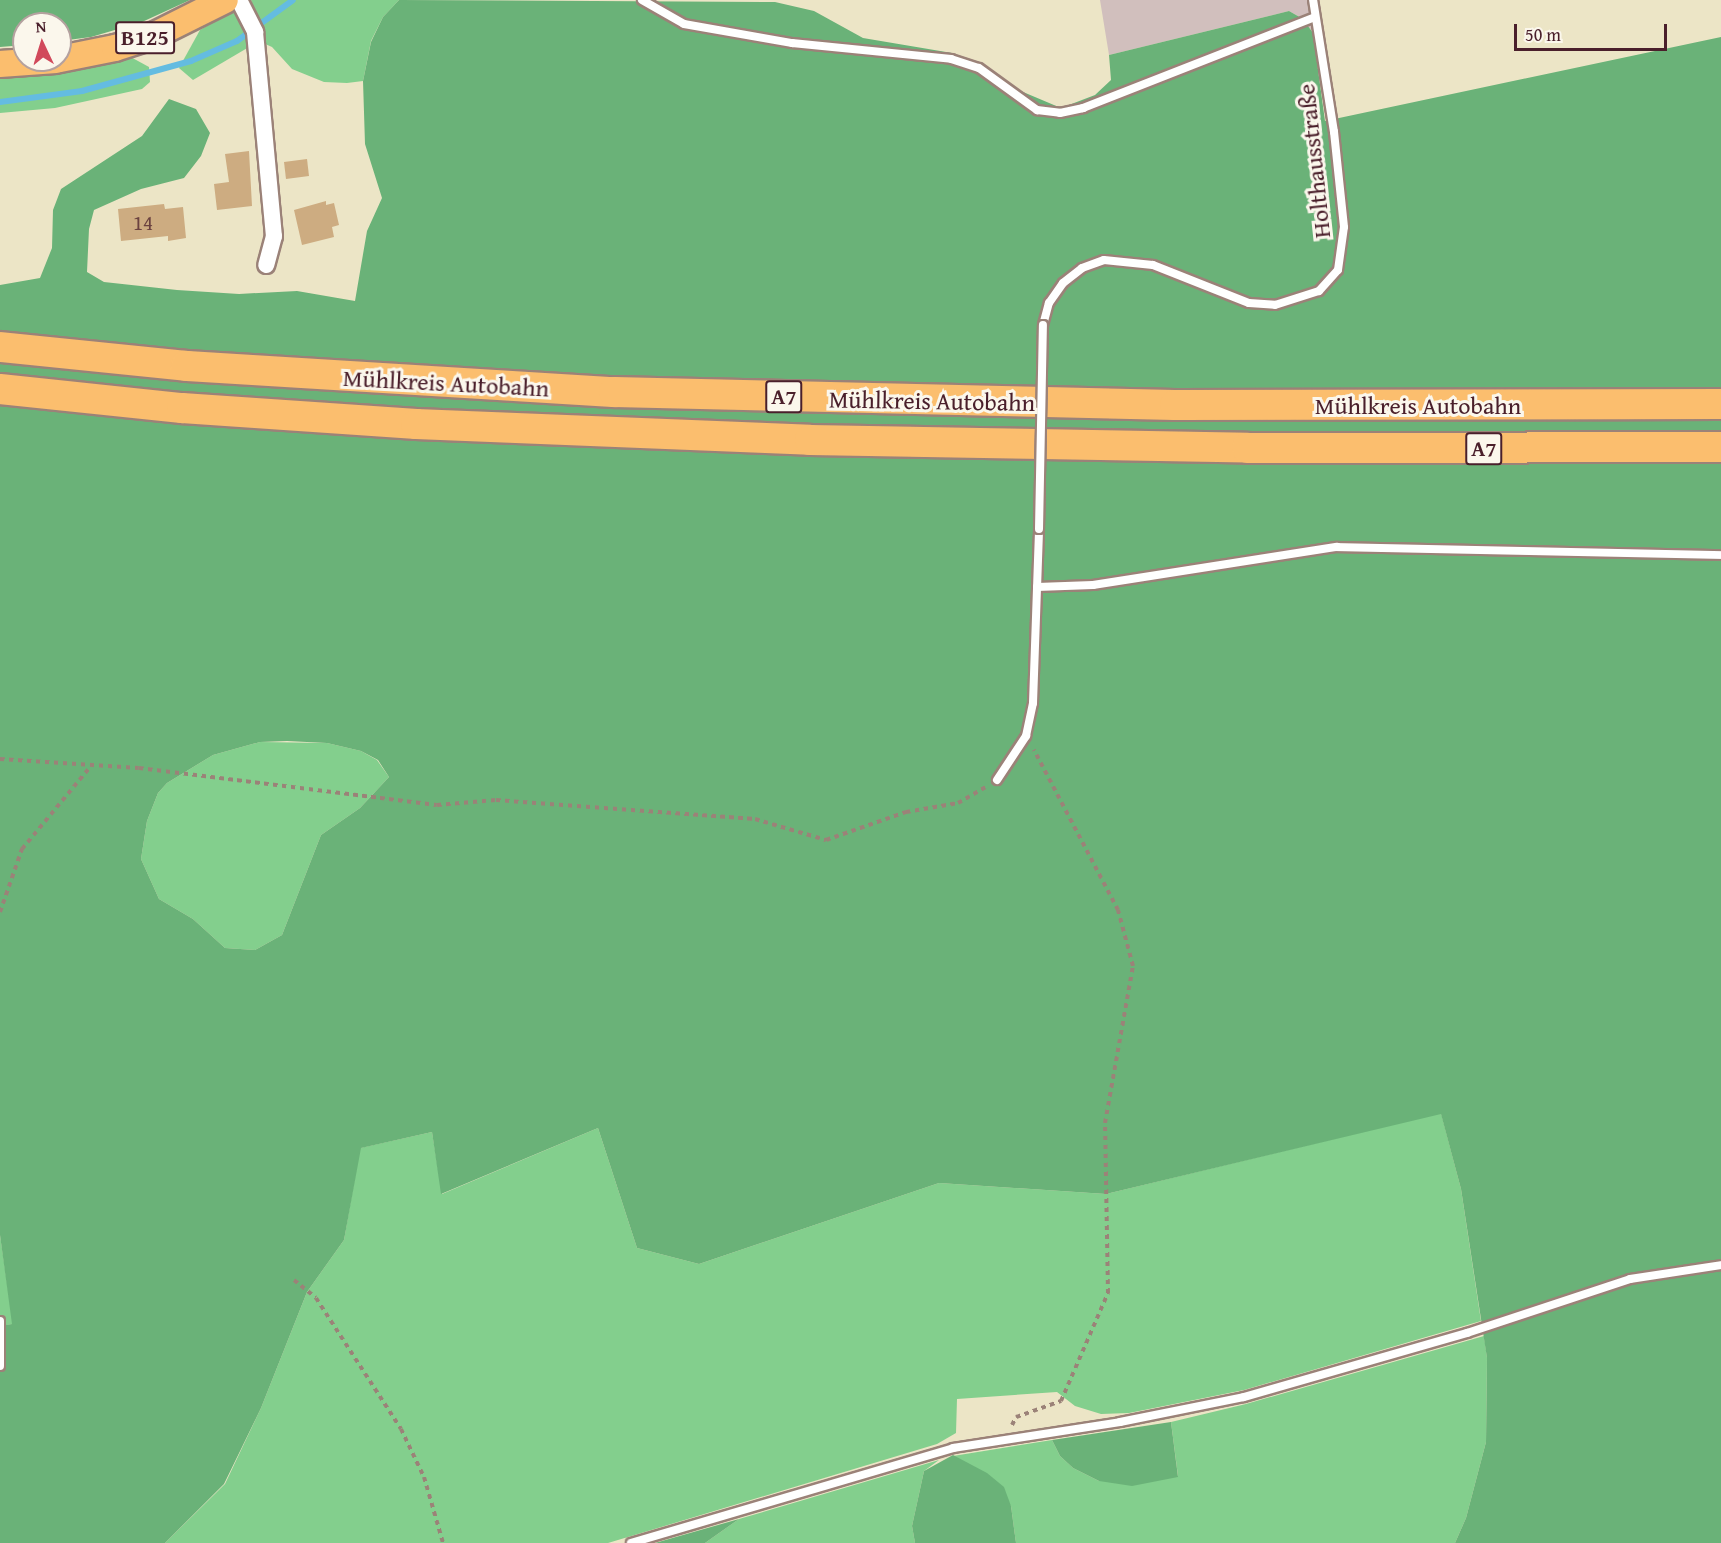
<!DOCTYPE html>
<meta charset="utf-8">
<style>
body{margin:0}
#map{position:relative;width:1721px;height:1543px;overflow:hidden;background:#ece5c6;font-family:"Gentium Book Plus",serif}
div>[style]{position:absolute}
.industrial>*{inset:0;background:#d1bfbd}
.green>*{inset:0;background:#83cf8d}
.forest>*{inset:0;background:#6ab278}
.stream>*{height:6px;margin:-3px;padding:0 3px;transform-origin:3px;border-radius:3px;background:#64bce1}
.building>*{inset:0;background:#cdac81}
.path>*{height:4px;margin-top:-2px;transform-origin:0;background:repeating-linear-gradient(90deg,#9b8278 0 4.5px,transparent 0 9px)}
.roads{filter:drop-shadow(2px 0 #9b8278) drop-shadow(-2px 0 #9b8278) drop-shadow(0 2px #9b8278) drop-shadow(0 -2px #9b8278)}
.lane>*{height:8px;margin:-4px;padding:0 4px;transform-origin:4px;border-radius:4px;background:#fff}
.street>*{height:16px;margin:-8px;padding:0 8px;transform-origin:8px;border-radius:8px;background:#fff}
.primary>*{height:26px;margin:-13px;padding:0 13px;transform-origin:13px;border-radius:13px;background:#fbbe6e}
.highway>*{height:30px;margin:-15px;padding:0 15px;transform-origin:15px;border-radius:15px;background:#fbbe6e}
.bridges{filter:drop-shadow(2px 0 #9b8278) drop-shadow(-2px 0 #9b8278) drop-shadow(0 2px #9b8278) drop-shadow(0 -2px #9b8278)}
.lane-bridge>*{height:8px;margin:-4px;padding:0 4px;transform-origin:4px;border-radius:4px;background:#fff}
span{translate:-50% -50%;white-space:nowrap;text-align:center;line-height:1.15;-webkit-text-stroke:6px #fbf7ec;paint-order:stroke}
.number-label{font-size:21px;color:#6b4240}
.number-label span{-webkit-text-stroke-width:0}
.shield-label span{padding:2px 4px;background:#fbf7ec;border:2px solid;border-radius:4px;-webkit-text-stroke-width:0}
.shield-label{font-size:22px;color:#4a1f2b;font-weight:700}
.street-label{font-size:24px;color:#4a1f2b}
.north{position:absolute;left:12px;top:12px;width:60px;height:60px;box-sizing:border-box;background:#fbf7ec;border:2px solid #b4a19f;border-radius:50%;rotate:356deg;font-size:16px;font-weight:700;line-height:24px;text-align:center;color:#4a1f2b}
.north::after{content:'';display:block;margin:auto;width:21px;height:27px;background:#d1495b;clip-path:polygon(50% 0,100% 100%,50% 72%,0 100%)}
.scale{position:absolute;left:1514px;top:24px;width:153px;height:27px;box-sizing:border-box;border:3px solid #4a1f2b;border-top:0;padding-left:8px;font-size:18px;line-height:21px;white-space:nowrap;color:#4a1f2b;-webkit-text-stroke:4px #fbf7ec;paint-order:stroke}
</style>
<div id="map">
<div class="industrial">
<i style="clip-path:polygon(1100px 0,1307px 0,1313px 33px,1303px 19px,1289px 11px,1109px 55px)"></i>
</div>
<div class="green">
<i style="clip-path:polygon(251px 0,399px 0,383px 17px,371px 41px,363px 81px,347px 83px,324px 82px,292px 69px,272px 47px,263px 43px)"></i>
<i style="clip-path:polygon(235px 9px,247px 30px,249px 47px,193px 80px,179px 68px,200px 30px)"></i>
<i style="clip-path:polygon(127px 55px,149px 67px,150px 82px,142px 89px,55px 108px,0 113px,0 76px)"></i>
<i style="clip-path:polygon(260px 742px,327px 743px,361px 751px,377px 760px,389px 777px,360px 808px,321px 835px,282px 935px,255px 950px,225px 948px,193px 919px,159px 899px,141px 859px,147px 821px,158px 793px,167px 783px,213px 755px)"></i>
<i style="clip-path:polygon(1441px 1113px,1461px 1189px,1481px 1321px,1244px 1390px,1129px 1413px,1101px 1414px,1075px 1406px,1057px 1392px,957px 1399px,956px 1433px,937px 1444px,608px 1543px,165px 1543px,225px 1484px,261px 1408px,307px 1292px,344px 1240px,360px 1148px,432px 1132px,442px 1194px,598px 1128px,637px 1248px,699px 1264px,939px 1183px,1106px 1194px)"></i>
<i style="clip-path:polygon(0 1235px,13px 1324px,0 1326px)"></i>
<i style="clip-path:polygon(1484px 1336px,1487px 1358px,1486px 1442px,1466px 1518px,1455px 1543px,1016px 1543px,1011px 1506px,953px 1456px,1052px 1440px,1060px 1456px,1073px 1468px,1099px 1481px,1178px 1476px,1171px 1422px,1246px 1404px)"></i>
<i style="clip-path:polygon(939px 1460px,924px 1471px,912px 1526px,915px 1543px,705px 1543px,739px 1519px)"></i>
</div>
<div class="forest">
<i style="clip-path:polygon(0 0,190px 0,142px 22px,91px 37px,60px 41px,60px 24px,24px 24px,24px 45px,0 47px)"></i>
<i style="clip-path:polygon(evenodd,399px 0,775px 2px,814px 11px,863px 38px,952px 53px,983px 64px,1011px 87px,1061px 108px,1095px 95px,1111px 80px,1109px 55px,1289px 11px,1303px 19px,1313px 33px,1325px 121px,1721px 37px,1721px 1543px,1455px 1543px,1466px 1518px,1486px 1442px,1487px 1358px,1461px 1189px,1441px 1114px,1106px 1194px,939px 1183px,699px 1264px,637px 1248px,598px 1128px,441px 1194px,432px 1132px,361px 1148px,344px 1240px,307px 1292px,261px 1408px,224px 1484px,165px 1543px,0 1543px,0 1326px,12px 1324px,0 1235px,0 285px,40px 278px,52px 248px,53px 210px,61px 189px,142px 136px,169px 99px,196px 109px,210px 133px,201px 156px,184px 178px,141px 189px,94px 210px,89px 229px,87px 272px,104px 282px,177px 290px,239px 294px,297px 291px,355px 301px,367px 231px,382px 198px,365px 144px,363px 81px,371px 42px,383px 17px,399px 0,287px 741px,327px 743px,361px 751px,378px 760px,389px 777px,360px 808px,321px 835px,282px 935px,255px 950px,225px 948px,193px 919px,159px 899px,141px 859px,147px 821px,158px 793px,167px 783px,213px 755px,260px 742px,287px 741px)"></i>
<i style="clip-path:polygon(1171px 1422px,1178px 1477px,1132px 1486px,1099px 1481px,1073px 1468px,1060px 1456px,1052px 1440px)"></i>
<i style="clip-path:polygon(953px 1455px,987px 1473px,1004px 1487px,1011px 1506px,1016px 1543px,915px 1543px,912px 1526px,924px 1471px)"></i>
<i style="clip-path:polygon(739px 1519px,705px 1543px,655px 1543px)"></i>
</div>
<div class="stream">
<i style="left:0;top:102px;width:83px;rotate:-7.6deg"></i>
<i style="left:82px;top:91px;width:113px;rotate:-15.4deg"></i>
<i style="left:191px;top:61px;width:50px;rotate:-23.5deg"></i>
<i style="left:237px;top:41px;width:69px;rotate:-36.2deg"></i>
</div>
<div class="building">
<i style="clip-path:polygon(249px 151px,252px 206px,217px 210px,214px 184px,229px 182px,225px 154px)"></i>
<i style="clip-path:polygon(307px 159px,309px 176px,286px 179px,284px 162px)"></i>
<i style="clip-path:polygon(326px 201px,326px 205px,334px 203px,339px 225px,332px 227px,334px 237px,302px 245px,294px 210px)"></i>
<i style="clip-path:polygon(164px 204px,165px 209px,183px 207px,186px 238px,168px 241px,168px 236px,121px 241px,118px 209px)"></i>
</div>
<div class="path">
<i style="left:0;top:759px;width:139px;rotate:3.7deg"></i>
<i style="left:139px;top:768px;width:300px;rotate:7.1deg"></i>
<i style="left:437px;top:805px;width:59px;rotate:-4.8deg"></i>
<i style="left:496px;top:800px;width:260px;rotate:4.2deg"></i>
<i style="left:755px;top:819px;width:74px;rotate:16.5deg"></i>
<i style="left:826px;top:840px;width:85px;rotate:-19.3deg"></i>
<i style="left:906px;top:812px;width:53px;rotate:-9.8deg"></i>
<i style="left:958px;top:803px;width:34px;rotate:-30deg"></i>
<i style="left:0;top:912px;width:67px;rotate:-70.8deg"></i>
<i style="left:22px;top:849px;width:108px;rotate:-50.3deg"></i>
<i style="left:294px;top:1280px;width:28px;rotate:39deg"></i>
<i style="left:316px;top:1298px;width:156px;rotate:57deg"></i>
<i style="left:401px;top:1429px;width:53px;rotate:64.4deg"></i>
<i style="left:424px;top:1477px;width:69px;rotate:73.9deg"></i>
<i style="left:1012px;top:1425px;width:9px;rotate:-63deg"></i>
<i style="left:1016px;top:1417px;width:48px;rotate:-19.6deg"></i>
<i style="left:1061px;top:1401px;width:118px;rotate:-66.5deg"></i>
<i style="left:1108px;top:1293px;width:170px;rotate:-91deg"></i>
<i style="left:1105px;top:1123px;width:159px;rotate:-79.9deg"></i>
<i style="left:1133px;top:966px;width:58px;rotate:-105deg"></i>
<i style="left:1118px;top:910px;width:181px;rotate:-117.7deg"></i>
</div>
<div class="roads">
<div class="lane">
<i style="left:642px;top:0;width:48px;rotate:29.7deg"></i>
<i style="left:684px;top:24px;width:110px;rotate:10deg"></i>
<i style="left:792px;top:43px;width:160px;rotate:5.7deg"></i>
<i style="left:951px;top:59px;width:29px;rotate:18deg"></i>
<i style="left:979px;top:68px;width:72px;rotate:35.9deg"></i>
<i style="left:1037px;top:110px;width:23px;rotate:7deg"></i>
<i style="left:1060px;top:113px;width:24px;rotate:-12deg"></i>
<i style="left:1083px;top:108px;width:249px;rotate:-21.4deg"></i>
<i style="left:1043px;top:325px;width:23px;rotate:-75deg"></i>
<i style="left:1049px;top:303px;width:24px;rotate:-55deg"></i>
<i style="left:1063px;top:283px;width:24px;rotate:-38deg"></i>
<i style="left:1082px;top:268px;width:23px;rotate:-20deg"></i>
<i style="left:1104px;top:260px;width:49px;rotate:5.8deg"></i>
<i style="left:1153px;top:265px;width:103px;rotate:21.6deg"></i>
<i style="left:1249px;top:303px;width:26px;rotate:4deg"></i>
<i style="left:1275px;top:305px;width:46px;rotate:-17.7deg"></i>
<i style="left:1319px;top:291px;width:28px;rotate:-48deg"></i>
<i style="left:1338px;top:270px;width:43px;rotate:-82.1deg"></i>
<i style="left:1344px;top:227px;width:96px;rotate:-96deg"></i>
<i style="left:1334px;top:132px;width:134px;rotate:-99deg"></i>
<i style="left:1037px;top:587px;width:56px;rotate:-2deg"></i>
<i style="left:1093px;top:585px;width:247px;rotate:-8.9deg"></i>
<i style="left:1337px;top:547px;width:384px;rotate:1.2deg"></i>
<i style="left:997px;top:780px;width:53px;rotate:-56.6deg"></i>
<i style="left:1026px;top:736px;width:34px;rotate:-78deg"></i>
<i style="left:1033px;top:703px;width:174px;rotate:-88deg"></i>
<i style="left:0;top:1321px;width:45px;rotate:90deg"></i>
<i style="left:631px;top:1543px;width:336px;rotate:-16.4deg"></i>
<i style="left:953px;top:1448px;width:169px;rotate:-8.8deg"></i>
<i style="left:1120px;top:1422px;width:126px;rotate:-11.4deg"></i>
<i style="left:1244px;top:1397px;width:232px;rotate:-16deg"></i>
<i style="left:1467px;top:1333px;width:172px;rotate:-18.3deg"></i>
<i style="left:1630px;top:1279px;width:92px;rotate:-8.7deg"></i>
</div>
<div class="street">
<i style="left:239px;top:0;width:36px;rotate:63deg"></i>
<i style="left:255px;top:32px;width:205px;rotate:84.7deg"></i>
<i style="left:274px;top:236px;width:30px;rotate:105deg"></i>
</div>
<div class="primary">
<i style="left:60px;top:59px;width:56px;rotate:-11.3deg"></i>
<i style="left:115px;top:48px;width:42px;rotate:-18deg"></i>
<i style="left:155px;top:35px;width:78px;rotate:-26.6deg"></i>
<i style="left:0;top:64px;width:56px;rotate:-4.1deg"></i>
</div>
<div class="highway">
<i style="left:0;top:347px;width:187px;rotate:5.8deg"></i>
<i style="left:186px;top:366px;width:429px;rotate:3.5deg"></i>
<i style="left:614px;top:392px;width:561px;rotate:1.33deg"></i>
<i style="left:1175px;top:405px;width:546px;rotate:-0.1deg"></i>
<i style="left:0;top:389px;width:183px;rotate:6deg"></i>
<i style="left:182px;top:408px;width:235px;rotate:3.9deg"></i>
<i style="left:416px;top:424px;width:394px;rotate:2.3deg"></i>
<i style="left:810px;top:440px;width:437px;rotate:1deg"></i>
<i style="left:1247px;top:448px;width:474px;rotate:-0.1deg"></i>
</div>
</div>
<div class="bridges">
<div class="lane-bridge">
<i style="left:1039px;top:529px;width:204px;rotate:-88.9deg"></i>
</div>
</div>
<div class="number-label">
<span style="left:143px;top:223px">14</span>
</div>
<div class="shield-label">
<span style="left:145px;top:38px">B125</span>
<span style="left:784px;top:397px">A7</span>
<span style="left:1484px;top:449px">A7</span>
</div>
<div class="street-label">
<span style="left:1314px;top:161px;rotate:-96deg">Holthausstraße</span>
<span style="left:446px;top:383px;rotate:3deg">Mühlkreis Autobahn</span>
<span style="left:932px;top:401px;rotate:1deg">Mühlkreis Autobahn</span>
<span style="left:1418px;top:406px">Mühlkreis Autobahn</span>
</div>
<div class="north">N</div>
<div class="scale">50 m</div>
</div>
